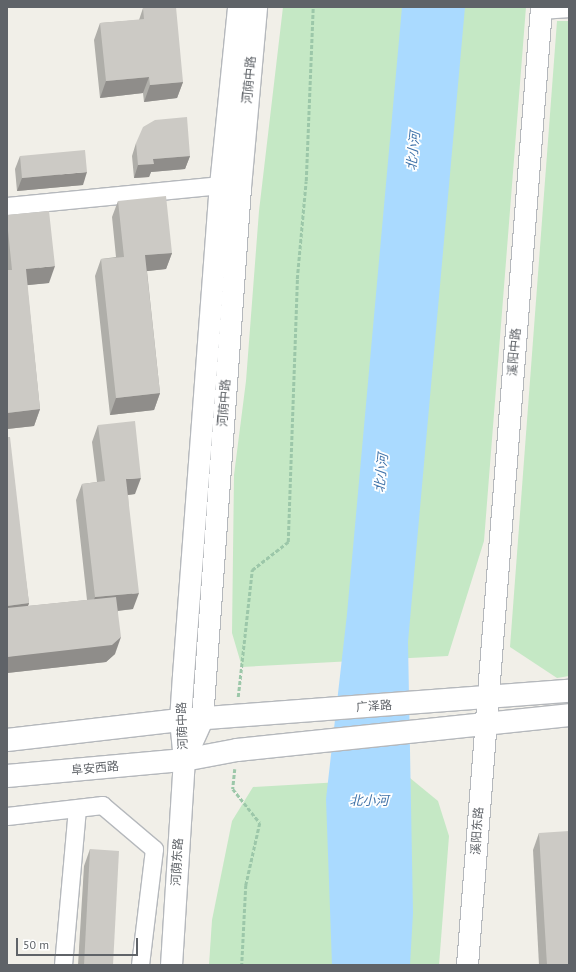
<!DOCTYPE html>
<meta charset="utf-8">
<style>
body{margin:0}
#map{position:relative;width:576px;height:972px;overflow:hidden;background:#f1efe8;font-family:"PT Sans","Noto Sans SC",sans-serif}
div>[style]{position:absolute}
.green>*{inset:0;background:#c5e8c5}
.water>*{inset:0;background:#aadaff}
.path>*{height:2.5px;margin-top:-1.25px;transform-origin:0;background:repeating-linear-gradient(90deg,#9cc7a9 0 4px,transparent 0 6px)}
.roads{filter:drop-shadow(1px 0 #b5b8bc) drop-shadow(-1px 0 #b5b8bc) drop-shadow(0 1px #b5b8bc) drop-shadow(0 -1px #b5b8bc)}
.minor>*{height:17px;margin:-8.5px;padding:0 8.5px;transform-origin:8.5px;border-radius:8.5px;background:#fff}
.tertiary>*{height:21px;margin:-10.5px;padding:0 10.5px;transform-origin:10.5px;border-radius:10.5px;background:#fff}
.secondary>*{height:22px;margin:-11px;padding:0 11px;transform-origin:11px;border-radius:11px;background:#fff}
.wall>*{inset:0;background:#afaea9}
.shaded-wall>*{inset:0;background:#8f8d8a}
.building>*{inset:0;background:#cccac5}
span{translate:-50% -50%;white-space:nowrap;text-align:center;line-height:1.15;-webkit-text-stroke:3.5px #fff;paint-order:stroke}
.street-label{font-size:12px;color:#5f6368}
.water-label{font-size:13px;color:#4174aa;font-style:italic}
.frame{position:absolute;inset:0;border:8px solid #5f6368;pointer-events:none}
.scale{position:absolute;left:16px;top:938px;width:122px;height:18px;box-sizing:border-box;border:2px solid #5f6368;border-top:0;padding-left:5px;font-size:12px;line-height:14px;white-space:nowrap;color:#5f6368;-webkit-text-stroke:3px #fff;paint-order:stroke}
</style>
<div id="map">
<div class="green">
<i style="clip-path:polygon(283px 7px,526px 7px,484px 541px,448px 656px,242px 667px,232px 633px,234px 475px,246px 381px,259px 211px)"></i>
<i style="clip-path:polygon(557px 21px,569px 21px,569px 676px,557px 678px,510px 647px)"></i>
<i style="clip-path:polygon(410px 778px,438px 801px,449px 836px,439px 965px,209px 965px,212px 920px,232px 821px,253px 787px)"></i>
</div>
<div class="water">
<i style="clip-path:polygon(402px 7px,465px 7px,408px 642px,413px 913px,410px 965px,332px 965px,326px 799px,347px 614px)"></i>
</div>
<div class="path">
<i style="left:238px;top:697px;width:128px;rotate:-83.7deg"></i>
<i style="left:252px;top:570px;width:46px;rotate:-37.9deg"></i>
<i style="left:288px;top:542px;width:263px;rotate:-88deg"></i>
<i style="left:297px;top:279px;width:98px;rotate:-84.8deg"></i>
<i style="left:306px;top:181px;width:174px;rotate:-87.7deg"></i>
<i style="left:235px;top:769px;width:20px;rotate:96deg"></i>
<i style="left:233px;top:789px;width:43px;rotate:51.5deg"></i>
<i style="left:260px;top:823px;width:64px;rotate:102.7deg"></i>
<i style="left:246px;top:885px;width:80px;rotate:92.9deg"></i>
</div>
<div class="roads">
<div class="minor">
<i style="left:541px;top:10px;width:28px;rotate:-4deg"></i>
<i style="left:7px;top:206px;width:214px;rotate:-5.6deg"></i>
<i style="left:7px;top:816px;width:96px;rotate:-6.6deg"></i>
<i style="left:102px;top:805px;width:68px;rotate:40.2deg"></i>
<i style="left:154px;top:849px;width:117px;rotate:96.9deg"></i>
<i style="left:63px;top:965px;width:157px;rotate:-84.9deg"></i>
</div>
<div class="tertiary">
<i style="left:184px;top:759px;width:44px;rotate:-65.8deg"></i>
<i style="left:202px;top:719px;width:533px;rotate:-85.91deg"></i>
<i style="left:240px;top:187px;width:181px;rotate:-84.9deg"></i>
<i style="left:171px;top:965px;width:205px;rotate:-86.4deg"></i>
<i style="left:184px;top:760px;width:40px;rotate:-95.7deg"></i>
<i style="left:180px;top:720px;width:45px;rotate:-86.2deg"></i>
<i style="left:183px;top:675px;width:491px;rotate:-85.7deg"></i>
<i style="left:220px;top:185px;width:179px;rotate:-84.2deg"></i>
<i style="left:467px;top:965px;width:961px;rotate:-85.58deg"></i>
</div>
<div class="secondary">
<i style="left:7px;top:740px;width:174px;rotate:-6.6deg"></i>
<i style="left:180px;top:720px;width:390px;rotate:-4.3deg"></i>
<i style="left:7px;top:776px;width:178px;rotate:-5.2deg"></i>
<i style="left:184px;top:760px;width:54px;rotate:-10.7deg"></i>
<i style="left:237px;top:750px;width:334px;rotate:-6deg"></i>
</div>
</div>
<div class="wall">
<i style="clip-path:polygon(143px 8px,183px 82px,177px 98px,144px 102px,143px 93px,100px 98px,94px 40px,100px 23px,139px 20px)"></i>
<i style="clip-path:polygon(136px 143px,190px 156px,185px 169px,151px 172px,149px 177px,134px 178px,132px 156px)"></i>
<i style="clip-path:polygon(20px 156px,83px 185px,17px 191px,15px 169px)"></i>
<i style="clip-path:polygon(118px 201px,172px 253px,166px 269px,147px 271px,160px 393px,154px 410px,110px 415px,95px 276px,101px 259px,116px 257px,112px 217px)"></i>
<i style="clip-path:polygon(7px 215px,49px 283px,27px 285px,40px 409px,34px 426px,7px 429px)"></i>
<i style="clip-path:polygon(98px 425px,135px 494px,128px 495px,133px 609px,118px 611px,115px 654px,106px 662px,7px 673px,7px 437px,29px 603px,28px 606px,87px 600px,76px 500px,82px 484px,97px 482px,92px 442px)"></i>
<i style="clip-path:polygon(539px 833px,569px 965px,539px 965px,533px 850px)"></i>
<i style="clip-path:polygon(90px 849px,113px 965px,78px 965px,84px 866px)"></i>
</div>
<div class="shaded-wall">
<i style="clip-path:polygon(149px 77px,143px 93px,100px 98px,106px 81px)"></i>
<i style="clip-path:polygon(183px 82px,177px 98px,144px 102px,150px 85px)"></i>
<i style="clip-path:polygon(190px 156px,185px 169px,151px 172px,149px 177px,134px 178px,138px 165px,153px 159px)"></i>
<i style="clip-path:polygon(87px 172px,83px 185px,17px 191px,22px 178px)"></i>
<i style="clip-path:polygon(172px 253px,166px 269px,139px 272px,145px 255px)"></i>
<i style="clip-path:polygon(55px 266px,49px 283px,19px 286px,26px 269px)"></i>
<i style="clip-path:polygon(160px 393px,154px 410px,110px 415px,116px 398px)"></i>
<i style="clip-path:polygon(40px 409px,34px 426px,7px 429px,7px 413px)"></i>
<i style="clip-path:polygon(141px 478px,135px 494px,120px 496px,126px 479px)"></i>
<i style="clip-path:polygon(139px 593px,133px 609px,89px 614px,95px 597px)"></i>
<i style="clip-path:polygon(29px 603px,23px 620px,7px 622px,7px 606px)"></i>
<i style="clip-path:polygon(121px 637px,115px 654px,106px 662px,7px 673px,7px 657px)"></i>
</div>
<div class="building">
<i style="clip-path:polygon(154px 7px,176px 7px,183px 82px,150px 85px,149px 77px,106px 81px,100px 23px,144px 19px,143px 8px)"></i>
<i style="clip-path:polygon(187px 117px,190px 156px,153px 159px,154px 164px,138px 165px,136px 143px,143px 127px,155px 120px)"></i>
<i style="clip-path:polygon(85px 150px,87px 172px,22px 178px,20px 156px)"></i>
<i style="clip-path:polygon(166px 196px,172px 253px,145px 255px,160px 393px,116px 398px,101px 259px,124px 257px,118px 201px)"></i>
<i style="clip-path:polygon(49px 211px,55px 266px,26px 269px,40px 409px,7px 413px,7px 270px,12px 270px,7px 221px,7px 215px)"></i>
<i style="clip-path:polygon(135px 421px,141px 478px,126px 479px,139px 593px,95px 597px,82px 484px,105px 481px,98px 425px)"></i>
<i style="clip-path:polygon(7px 437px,10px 437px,29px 603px,7px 606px)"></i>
<i style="clip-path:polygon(116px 597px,121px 637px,112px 645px,7px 657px,7px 608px)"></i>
<i style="clip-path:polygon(569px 831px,569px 965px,547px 965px,539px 833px)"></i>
<i style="clip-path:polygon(90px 849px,119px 851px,113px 965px,84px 965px)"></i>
</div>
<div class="street-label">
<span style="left:249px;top:80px;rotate:-85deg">河荫中路</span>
<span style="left:514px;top:352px;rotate:-85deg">溪阳中路</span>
<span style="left:224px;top:403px;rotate:-86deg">河荫中路</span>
<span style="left:374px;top:706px;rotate:-4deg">广泽路</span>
<span style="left:182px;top:726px;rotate:-92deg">河荫中路</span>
<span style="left:95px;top:768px;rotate:-5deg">阜安西路</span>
<span style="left:477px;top:831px;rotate:-86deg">溪阳东路</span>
<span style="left:177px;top:862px;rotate:-87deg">河荫东路</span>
</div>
<div class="water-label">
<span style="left:414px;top:151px;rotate:-84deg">北小河</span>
<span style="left:382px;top:473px;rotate:-84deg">北小河</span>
<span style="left:369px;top:801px">北小河</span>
</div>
<div class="frame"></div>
<div class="scale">50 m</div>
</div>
